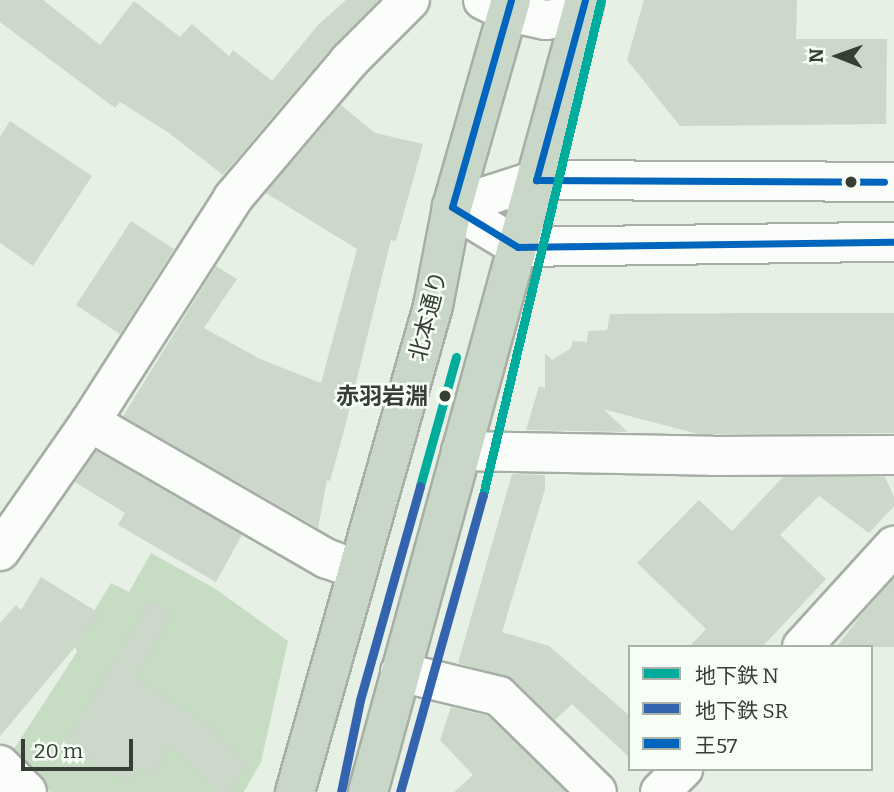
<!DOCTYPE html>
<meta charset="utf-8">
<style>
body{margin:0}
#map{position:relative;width:894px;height:792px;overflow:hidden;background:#e6f0e4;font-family:Bitter,"Noto Sans JP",serif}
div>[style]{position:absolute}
.green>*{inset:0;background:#c6ddc3}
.building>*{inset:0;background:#cbd8ca}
.roads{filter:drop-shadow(2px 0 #a6aea5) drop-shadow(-2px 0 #a6aea5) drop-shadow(0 2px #a6aea5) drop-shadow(0 -2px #a6aea5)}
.minor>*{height:38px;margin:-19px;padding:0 19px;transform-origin:19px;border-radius:19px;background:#fbfdfb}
.highway>*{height:38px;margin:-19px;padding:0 19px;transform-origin:19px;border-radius:19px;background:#c9d7c9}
.bus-1>*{height:7px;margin:-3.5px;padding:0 3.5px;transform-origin:3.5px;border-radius:3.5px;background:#0065bd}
.metro-1>*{height:9px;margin:-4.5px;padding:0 4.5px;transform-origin:4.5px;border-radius:4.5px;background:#00ac9b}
.metro-2>*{height:9px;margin:-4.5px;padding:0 4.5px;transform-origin:4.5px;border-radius:4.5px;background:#3564af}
.dots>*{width:19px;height:19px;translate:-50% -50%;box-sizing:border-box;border:4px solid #f6fef6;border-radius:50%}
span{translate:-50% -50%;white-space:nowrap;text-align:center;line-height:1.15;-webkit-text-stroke:5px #f6fef6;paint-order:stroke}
.street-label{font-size:23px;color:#373e36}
.stop-label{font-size:23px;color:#373e36;font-weight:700}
.right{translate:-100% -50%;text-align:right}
.legend{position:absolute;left:628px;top:645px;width:245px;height:126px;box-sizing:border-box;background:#f6fef6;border:2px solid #aab1a9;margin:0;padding:9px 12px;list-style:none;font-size:21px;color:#373e36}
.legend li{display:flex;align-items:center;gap:14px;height:35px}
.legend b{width:35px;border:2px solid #aab1a9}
.north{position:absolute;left:803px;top:21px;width:70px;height:70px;-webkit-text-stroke:5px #f6fef6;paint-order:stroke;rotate:271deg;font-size:19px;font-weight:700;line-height:28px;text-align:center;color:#373e36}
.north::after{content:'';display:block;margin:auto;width:24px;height:32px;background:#373e36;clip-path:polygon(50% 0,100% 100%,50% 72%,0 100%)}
.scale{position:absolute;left:21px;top:739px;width:112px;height:32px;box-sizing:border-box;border:4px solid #373e36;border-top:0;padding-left:9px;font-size:21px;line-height:24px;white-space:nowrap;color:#373e36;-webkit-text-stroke:5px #f6fef6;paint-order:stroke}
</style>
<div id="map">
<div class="green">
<i style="clip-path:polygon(151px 553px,214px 588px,288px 641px,261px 762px,244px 792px,51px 792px,12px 752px,77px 652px,74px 644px,111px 583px,129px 592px)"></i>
</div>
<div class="building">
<i style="clip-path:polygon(0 0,43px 0,100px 45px,134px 1px,180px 37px,192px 24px,229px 56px,233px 50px,272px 81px,318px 25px,346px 0,379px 0,332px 47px,223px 175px,169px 133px,120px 102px,115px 108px,0 22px)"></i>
<i style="clip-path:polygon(644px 0,797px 0,796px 39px,887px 39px,886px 124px,680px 126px,627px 60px)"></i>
<i style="clip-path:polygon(341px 105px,375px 133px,423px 144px,396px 241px,391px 240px,345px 427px,330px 481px,327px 480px,318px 528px,123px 416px,216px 266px,237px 279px,204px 328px,260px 359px,321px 383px,357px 249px,266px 193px)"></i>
<i style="clip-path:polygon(10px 121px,92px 176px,33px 266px,0 243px,0 137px)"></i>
<i style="clip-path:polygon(131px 221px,174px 249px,120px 334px,76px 305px)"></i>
<i style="clip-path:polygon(779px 313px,894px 313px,894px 433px,698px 434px,603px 409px,628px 432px,526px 430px,539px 386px,545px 388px,545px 353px,552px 360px,570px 349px,573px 341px,587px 342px,588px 331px,607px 330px,610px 314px)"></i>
<i style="clip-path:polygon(96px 451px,242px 535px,216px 582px,118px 525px,125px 513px,75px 482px)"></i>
<i style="clip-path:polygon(512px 474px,545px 475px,545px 489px,502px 632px,549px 646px,630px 716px,630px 758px,572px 704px,555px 720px,514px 680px,458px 663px)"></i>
<i style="clip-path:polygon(783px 477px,885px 477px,894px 497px,894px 506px,869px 533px,819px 496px,780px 535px,826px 579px,762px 647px,689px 647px,706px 629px,637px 563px,699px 500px,732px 531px)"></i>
<i style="clip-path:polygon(41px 577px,102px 615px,0 736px,0 623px,16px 605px,21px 610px)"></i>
<i style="clip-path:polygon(894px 578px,894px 647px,836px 647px,863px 613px)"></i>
<i style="clip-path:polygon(150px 601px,173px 614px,137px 677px,208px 726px,248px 765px,228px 792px,216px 792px,171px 746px,151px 776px,139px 769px,128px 784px,65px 742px)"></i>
<i style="clip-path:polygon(451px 707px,488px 716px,566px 792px,454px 792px,473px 775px,440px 740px)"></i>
</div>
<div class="roads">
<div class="minor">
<i style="left:483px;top:0;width:28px;rotate:26deg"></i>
<i style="left:508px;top:12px;width:39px;rotate:12deg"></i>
<i style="left:546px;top:20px;width:14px;rotate:-8deg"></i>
<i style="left:560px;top:18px;width:29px;rotate:-38deg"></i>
<i style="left:452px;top:207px;width:77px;rotate:31.2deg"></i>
<i style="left:518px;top:247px;width:376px;rotate:-0.8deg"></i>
<i style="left:452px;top:207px;width:88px;rotate:-17.8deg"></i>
<i style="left:536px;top:180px;width:358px;rotate:0.3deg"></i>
<i style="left:461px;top:451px;width:251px;rotate:1.1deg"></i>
<i style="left:712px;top:456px;width:182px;rotate:-0.3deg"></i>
<i style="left:0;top:551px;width:157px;rotate:-55.1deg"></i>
<i style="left:358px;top:570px;width:33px;rotate:-160deg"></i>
<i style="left:327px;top:559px;width:274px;rotate:-150deg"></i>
<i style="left:90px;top:422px;width:266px;rotate:-57.4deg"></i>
<i style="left:233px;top:198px;width:180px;rotate:-49.7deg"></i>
<i style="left:349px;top:61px;width:86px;rotate:-45deg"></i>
<i style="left:802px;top:647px;width:137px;rotate:-47.7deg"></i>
<i style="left:400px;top:672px;width:102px;rotate:13.6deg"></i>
<i style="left:499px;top:696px;width:137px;rotate:44.4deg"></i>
<i style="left:0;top:765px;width:38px;rotate:45deg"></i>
<i style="left:660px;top:792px;width:33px;rotate:-45deg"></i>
</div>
<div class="highway">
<i style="left:295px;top:792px;width:505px;rotate:-74.15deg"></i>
<i style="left:433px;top:306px;width:101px;rotate:-79.1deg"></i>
<i style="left:452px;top:207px;width:215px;rotate:-74.1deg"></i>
<i style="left:368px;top:792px;width:821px;rotate:-74.68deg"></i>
</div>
</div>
<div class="bus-1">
<i style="left:511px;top:0;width:215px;rotate:105.9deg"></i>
<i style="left:452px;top:207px;width:77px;rotate:31.2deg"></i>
<i style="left:518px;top:247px;width:376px;rotate:-0.8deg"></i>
<i style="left:585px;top:0;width:187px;rotate:105.2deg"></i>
<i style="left:536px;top:180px;width:348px;rotate:0.3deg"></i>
</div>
<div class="metro-1">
<i style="left:420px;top:486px;width:134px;rotate:-74.4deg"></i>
<i style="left:483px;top:495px;width:509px;rotate:-76.59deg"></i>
</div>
<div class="metro-2">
<i style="left:341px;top:792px;width:94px;rotate:-78.3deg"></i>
<i style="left:360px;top:700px;width:222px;rotate:-74.3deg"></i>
<i style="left:400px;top:792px;width:308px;rotate:-74.4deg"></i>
</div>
<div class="dots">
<i style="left:851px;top:182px;background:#373e36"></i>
<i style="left:445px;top:396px;background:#373e36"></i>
</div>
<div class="street-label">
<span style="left:428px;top:316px;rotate:-76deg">北本通り</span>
</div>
<div class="stop-label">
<span class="right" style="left:428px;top:396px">赤羽岩淵</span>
</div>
<ul class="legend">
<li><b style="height:9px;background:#00ac9b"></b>地下鉄 N</li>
<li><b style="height:9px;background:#3564af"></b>地下鉄 SR</li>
<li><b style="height:9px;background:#0065bd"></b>王57</li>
</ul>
<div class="north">N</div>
<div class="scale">20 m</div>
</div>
